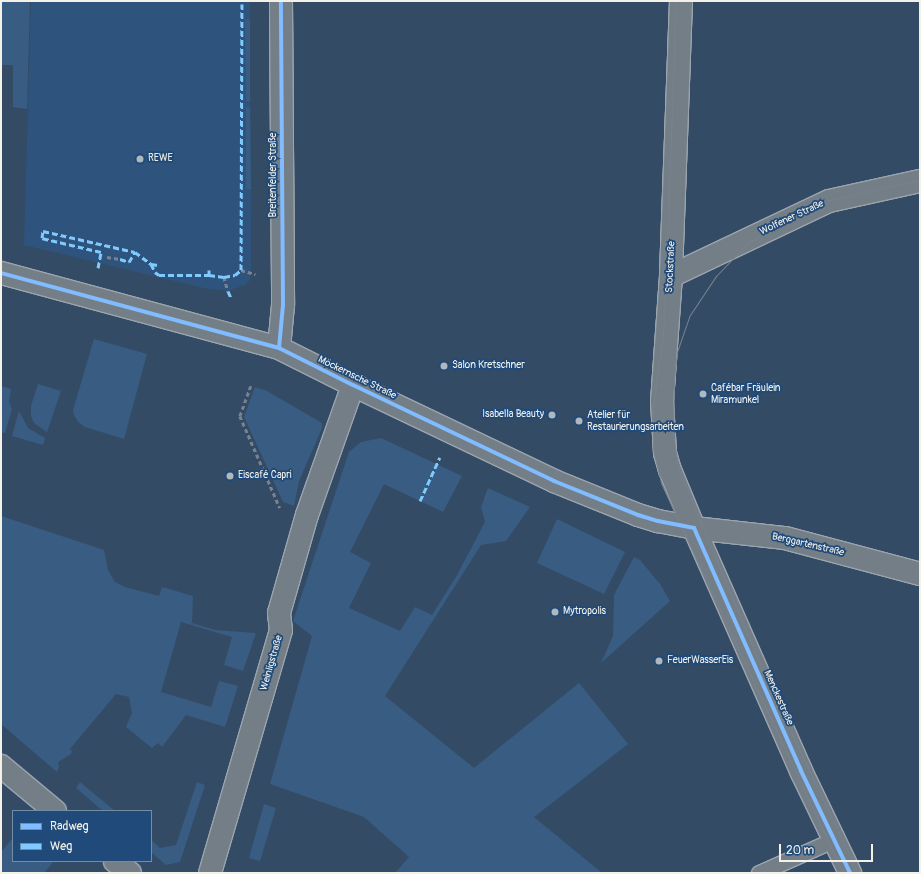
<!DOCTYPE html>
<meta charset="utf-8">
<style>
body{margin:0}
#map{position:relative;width:921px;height:874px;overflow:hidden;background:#344b65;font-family:Pangolin,sans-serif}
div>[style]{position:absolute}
.built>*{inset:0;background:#2e547d}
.green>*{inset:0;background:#395c83}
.path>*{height:2.5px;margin-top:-1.25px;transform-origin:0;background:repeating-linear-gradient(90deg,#78838f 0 4px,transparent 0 7px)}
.roads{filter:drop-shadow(1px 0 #9ba5af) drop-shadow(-1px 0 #9ba5af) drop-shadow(0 1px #9ba5af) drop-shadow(0 -1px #9ba5af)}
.service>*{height:15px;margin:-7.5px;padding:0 7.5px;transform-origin:7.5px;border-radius:7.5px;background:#737e87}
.minor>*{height:22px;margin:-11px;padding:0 11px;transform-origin:11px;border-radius:11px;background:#737e87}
.secondary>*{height:22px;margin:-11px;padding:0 11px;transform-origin:11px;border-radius:11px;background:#737e87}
.tram>*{height:1px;margin:-0.5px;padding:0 0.5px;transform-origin:0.5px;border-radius:0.5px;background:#78838f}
.quiet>*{height:3px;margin-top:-1.5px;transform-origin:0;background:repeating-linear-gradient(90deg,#80caff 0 6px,transparent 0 9px)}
.cycleway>*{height:4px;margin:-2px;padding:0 2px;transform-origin:2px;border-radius:2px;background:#80bcff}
.dots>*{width:11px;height:11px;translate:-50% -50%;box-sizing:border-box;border:2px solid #1f4a7a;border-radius:50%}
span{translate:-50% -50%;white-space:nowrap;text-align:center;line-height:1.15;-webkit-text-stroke:3.5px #1f4a7a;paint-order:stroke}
.poi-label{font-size:10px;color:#f4f1e8}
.left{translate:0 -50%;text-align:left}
.right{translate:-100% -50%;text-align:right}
.street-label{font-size:10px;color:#f4f1e8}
.frame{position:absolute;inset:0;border:2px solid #f4f1e8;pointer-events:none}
.legend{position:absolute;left:12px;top:810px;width:140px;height:52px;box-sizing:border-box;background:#1f4a7a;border:1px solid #748da6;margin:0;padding:5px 7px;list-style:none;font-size:12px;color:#f4f1e8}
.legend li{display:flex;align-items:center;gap:8px;height:20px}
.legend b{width:20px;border:1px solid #748da6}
.scale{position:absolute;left:779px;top:844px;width:94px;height:18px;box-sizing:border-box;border:2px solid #f4f1e8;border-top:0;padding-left:5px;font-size:12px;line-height:14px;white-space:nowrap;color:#f4f1e8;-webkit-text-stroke:3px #1f4a7a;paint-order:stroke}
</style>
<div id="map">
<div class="built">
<i style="clip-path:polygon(31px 1px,250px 1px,251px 270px,250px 280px,245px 285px,228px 291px,208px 289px,24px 245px)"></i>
</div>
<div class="green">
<i style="clip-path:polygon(1px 1px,30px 1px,27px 109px,13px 107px,13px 65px,1px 65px)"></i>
<i style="clip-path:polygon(245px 19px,250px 20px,250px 101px,246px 101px)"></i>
<i style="clip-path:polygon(246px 107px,250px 108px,251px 189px,246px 189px)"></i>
<i style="clip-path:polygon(94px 339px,147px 354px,124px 439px,85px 427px,78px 422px,74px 415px,73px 410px)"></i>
<i style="clip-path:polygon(38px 384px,61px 391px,47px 432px,34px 423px,31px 416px,31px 406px)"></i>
<i style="clip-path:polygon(1px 386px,11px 389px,9px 402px,12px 409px,5px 433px,1px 432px)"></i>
<i style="clip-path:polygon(255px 387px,267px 391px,322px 423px,322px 428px,299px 481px,294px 506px,283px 502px,244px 417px)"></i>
<i style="clip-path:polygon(19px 411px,28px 428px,45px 438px,43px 445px,12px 436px)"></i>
<i style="clip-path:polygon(381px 438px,462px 476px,443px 512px,384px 484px,350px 552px,371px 563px,349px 608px,400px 631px,415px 607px,432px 615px,456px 577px,485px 522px,481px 507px,488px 488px,530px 507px,506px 541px,481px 545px,385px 696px,474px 768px,579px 683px,628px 744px,534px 817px,602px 873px,395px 873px,409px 857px,364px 817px,270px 784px,312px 636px,293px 621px,349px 452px,361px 442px)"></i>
<i style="clip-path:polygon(1px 516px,104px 550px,108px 570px,115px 582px,125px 587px,159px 596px,162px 587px,193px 596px,192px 623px,215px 630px,256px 633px,243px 671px,224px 665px,232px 637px,181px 622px,161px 692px,211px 707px,219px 681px,238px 686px,225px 727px,186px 715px,162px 747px,158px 743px,152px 748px,126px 727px,132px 713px,129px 697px,116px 694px,70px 749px,72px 751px,71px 754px,58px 762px,59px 767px,57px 772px,1px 724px)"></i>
<i style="clip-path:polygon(557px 519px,625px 552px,604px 594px,537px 563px)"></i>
<i style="clip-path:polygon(634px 557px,640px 560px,660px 584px,670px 601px,601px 663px,613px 636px,614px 595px)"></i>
<i style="clip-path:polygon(80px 782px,115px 811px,103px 811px,76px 788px)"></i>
<i style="clip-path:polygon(197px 782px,205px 785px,180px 862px,166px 865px,151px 852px,151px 840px,160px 848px,176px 845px)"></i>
<i style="clip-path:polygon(264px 804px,276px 808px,260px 861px,249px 858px)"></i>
<i style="clip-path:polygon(13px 838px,13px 861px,54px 861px,44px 873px,1px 873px,1px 852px)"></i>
</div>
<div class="path">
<i style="left:107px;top:257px;width:13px;rotate:9deg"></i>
<i style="left:241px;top:270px;width:15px;rotate:16deg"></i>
<i style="left:224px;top:277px;width:15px;rotate:74deg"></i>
<i style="left:251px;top:386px;width:32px;rotate:110deg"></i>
<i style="left:240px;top:416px;width:100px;rotate:66.5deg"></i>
</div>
<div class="roads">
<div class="service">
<i style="left:759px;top:873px;width:81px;rotate:-24deg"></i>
</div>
<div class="minor">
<i style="left:681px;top:1px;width:275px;rotate:92.1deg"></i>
<i style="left:671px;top:276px;width:125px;rotate:94.1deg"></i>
<i style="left:662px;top:401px;width:52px;rotate:86.7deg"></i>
<i style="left:665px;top:453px;width:18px;rotate:74deg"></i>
<i style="left:670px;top:470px;width:63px;rotate:67.5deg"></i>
<i style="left:694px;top:528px;width:92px;rotate:6.3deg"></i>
<i style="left:785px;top:538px;width:140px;rotate:14.9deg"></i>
<i style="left:1px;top:273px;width:288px;rotate:15.1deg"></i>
<i style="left:671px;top:276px;width:175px;rotate:-25.4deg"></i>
<i style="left:829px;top:201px;width:93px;rotate:-12.4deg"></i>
<i style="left:1px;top:766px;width:70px;rotate:39.8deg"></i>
<i style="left:115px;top:861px;width:19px;rotate:39deg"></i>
<i style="left:210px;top:873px;width:253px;rotate:-73.7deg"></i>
<i style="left:281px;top:630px;width:17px;rotate:-97deg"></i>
<i style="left:279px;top:613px;width:102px;rotate:-74.1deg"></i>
<i style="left:307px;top:515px;width:138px;rotate:-70.5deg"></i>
</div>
<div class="secondary">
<i style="left:281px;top:1px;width:304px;rotate:89.6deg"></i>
<i style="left:283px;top:305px;width:43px;rotate:95.3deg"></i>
<i style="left:279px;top:348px;width:83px;rotate:26.6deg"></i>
<i style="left:353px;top:385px;width:223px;rotate:25.5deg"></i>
<i style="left:554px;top:481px;width:91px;rotate:22deg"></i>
<i style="left:638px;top:515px;width:21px;rotate:17deg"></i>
<i style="left:658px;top:521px;width:37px;rotate:11deg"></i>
<i style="left:694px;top:528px;width:266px;rotate:66.2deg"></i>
<i style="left:801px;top:771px;width:113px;rotate:64.3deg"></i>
</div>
</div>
<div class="tram">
<i style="left:676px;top:1px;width:277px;rotate:92.1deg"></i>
<i style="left:666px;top:278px;width:56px;rotate:93.1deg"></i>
<i style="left:663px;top:334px;width:73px;rotate:97.9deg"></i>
<i style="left:653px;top:406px;width:42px;rotate:90deg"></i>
<i style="left:653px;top:448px;width:36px;rotate:77deg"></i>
<i style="left:661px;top:483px;width:430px;rotate:65deg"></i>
<i style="left:858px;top:873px;width:212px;rotate:-115.4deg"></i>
<i style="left:767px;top:681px;width:232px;rotate:-112.6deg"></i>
<i style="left:678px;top:467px;width:31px;rotate:-99deg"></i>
<i style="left:673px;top:436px;width:58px;rotate:-89deg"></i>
<i style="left:674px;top:378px;width:26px;rotate:-83deg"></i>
<i style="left:677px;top:352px;width:39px;rotate:-71deg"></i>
<i style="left:690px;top:315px;width:47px;rotate:-56.3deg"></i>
<i style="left:716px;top:276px;width:46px;rotate:-45.9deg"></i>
<i style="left:748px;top:243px;width:41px;rotate:-32.2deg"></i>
<i style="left:783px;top:221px;width:51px;rotate:-24.5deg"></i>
<i style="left:829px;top:200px;width:93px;rotate:-12.4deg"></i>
</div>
<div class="quiet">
<i style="left:120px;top:259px;width:9px;rotate:18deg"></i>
<i style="left:129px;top:262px;width:12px;rotate:-59deg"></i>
<i style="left:151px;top:264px;width:9px;rotate:63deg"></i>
<i style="left:155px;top:272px;width:5px;rotate:37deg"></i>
<i style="left:159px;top:275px;width:50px"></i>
<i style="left:98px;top:268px;width:16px;rotate:-79deg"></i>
<i style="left:101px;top:252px;width:61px;rotate:-166.7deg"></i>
<i style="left:42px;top:238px;width:7px;rotate:-82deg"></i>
<i style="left:43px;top:231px;width:94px;rotate:12.9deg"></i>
<i style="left:135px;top:252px;width:20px;rotate:37deg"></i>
<i style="left:151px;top:264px;width:7px;rotate:8deg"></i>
<i style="left:209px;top:270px;width:5px;rotate:90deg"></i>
<i style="left:209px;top:275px;width:15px;rotate:8deg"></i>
<i style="left:224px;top:277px;width:11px;rotate:-10deg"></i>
<i style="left:235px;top:275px;width:8px;rotate:-40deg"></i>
<i style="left:241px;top:270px;width:266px;rotate:-89.8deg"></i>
<i style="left:228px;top:291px;width:8px;rotate:67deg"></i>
<i style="left:420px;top:501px;width:48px;rotate:-65.6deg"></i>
</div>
<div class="cycleway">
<i style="left:1px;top:273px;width:288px;rotate:15.1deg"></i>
<i style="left:279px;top:348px;width:83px;rotate:26.6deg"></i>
<i style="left:353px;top:385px;width:223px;rotate:25.5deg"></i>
<i style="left:554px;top:481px;width:91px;rotate:22deg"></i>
<i style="left:638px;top:515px;width:21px;rotate:17deg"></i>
<i style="left:658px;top:521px;width:37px;rotate:11deg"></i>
<i style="left:694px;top:528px;width:266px;rotate:66.2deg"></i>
<i style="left:801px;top:771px;width:113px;rotate:64.3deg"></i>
<i style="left:279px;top:348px;width:43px;rotate:-84.7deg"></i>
<i style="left:283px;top:305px;width:304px;rotate:-90.4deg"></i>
</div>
<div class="dots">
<i style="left:140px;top:159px;background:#b1b7ba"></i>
<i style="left:444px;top:366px;background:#b1b7ba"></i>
<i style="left:703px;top:394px;background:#b1b7ba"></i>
<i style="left:552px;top:415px;background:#b1b7ba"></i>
<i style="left:579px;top:421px;background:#b1b7ba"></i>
<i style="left:230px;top:476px;background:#b1b7ba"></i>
<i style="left:555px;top:612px;background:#b1b7ba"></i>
<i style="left:659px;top:661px;background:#b1b7ba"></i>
</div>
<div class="poi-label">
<span class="left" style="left:148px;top:159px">REWE</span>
<span class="left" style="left:452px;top:366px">Salon Kretschner</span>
<span class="left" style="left:711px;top:394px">Cafébar Fräulein<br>Miramunkel</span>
<span class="right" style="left:544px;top:415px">Isabella Beauty</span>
<span class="left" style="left:587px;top:421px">Atelier für<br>Restaurierungsarbeiten</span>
<span class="left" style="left:238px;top:476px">Eiscafé Capri</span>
<span class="left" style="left:563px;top:612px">Mytropolis</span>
<span class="left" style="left:667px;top:661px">FeuerWasserEis</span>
</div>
<div class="street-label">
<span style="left:274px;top:175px;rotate:-90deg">Breitenfelder Straße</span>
<span style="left:792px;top:218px;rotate:-25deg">Wolfener Straße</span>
<span style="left:671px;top:267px;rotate:-87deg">Stockstraße</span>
<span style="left:357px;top:378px;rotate:26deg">Möckernsche Straße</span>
<span style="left:808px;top:545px;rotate:13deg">Berggartenstraße</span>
<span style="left:272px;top:663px;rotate:-74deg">Weinligstraße</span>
<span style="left:778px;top:698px;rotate:66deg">Menckestraße</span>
</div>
<div class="frame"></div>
<ul class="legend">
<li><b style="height:5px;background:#80bcff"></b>Radweg</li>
<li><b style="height:5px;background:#80caff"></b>Weg</li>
</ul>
<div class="scale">20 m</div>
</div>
